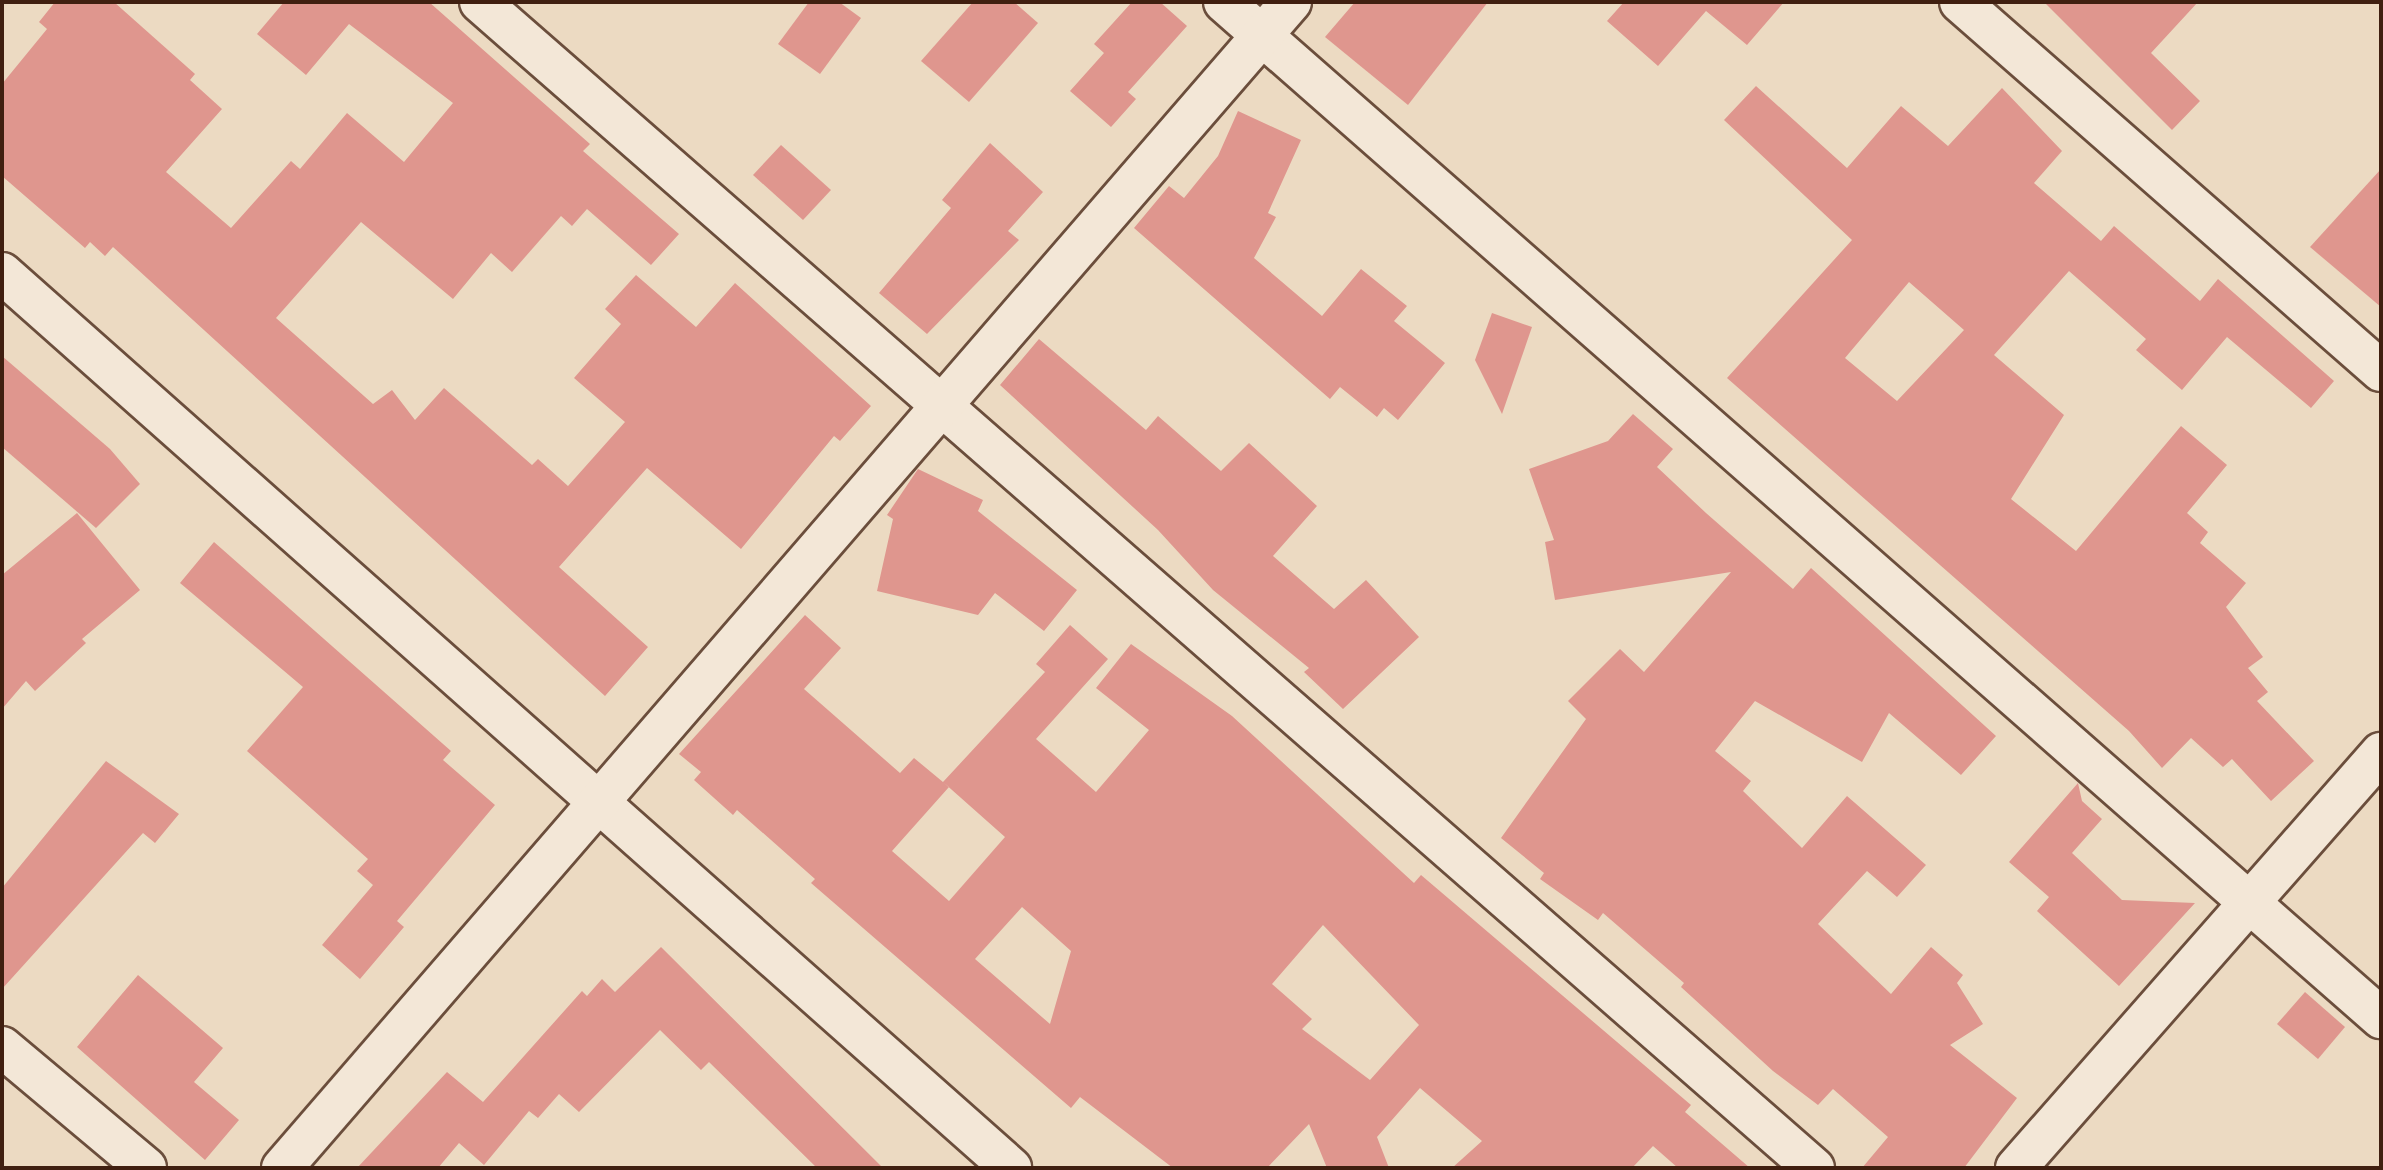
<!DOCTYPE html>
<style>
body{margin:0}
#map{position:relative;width:2383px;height:1170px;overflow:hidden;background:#ecdac2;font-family:"Libre Caslon Text",serif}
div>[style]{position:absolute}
.building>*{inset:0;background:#df968e}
.roads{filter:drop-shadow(2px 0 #6b4e3c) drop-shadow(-2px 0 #6b4e3c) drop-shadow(0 2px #6b4e3c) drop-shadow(0 -2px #6b4e3c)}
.minor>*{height:40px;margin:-20px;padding:0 20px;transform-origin:20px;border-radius:20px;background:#f3e7d7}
span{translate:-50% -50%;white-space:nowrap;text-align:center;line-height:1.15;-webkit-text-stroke:7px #f3e7d7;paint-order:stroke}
.frame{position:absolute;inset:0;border:4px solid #401f10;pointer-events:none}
</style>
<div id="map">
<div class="building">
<i style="clip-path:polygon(55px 2px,114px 2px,195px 74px,190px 80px,222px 109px,166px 172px,231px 228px,291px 161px,300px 169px,347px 113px,404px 162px,453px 103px,349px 24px,306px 75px,257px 34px,284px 2px,429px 2px,590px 144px,583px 151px,679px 234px,651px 265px,587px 209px,572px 226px,561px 216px,512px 272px,491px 253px,453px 299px,361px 222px,276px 318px,373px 404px,392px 390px,415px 420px,444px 388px,532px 465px,538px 459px,568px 486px,625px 422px,574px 378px,621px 324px,605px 309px,636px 275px,696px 327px,735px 283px,871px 406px,840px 441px,834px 436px,741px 549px,647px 468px,559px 567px,648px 647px,605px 696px,113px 247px,105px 256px,90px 242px,85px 248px,2px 176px,2px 84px,47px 29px,39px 22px)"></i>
<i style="clip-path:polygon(809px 2px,839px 2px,861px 18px,820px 74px,778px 44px)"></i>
<i style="clip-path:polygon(973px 2px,1014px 2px,1038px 23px,969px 102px,921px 61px)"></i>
<i style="clip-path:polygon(1132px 2px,1160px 2px,1187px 26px,1128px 92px,1136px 99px,1111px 127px,1070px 91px,1104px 53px,1094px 44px)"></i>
<i style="clip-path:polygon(1355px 2px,1488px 2px,1408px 105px,1325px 37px)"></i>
<i style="clip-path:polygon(1624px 2px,1784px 2px,1747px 45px,1706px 11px,1658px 66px,1607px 21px)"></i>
<i style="clip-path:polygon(2044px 2px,2198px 2px,2151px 53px,2200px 101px,2172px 130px)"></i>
<i style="clip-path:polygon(evenodd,1756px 86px,1847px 168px,1901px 106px,1948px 146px,2002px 88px,2062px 151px,2034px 183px,2101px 241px,2114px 226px,2200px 301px,2218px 279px,2334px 381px,2311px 408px,2227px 337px,2182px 390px,2136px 350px,2146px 339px,2069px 271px,1994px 355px,2064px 415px,2011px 499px,2076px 551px,2181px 426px,2227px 465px,2187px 513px,2208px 532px,2200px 543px,2246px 583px,2226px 607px,2263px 657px,2248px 668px,2268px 692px,2257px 701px,2314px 761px,2271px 801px,2232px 759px,2223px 767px,2191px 738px,2162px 768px,2129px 731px,1727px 378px,1852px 240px,1724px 120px,1756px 86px,1909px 282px,1964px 330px,1897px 401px,1845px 358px,1909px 282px)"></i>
<i style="clip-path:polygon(1238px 111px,1301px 140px,1268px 213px,1276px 217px,1254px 258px,1322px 316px,1361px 269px,1407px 306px,1394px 321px,1445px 363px,1398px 420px,1384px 408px,1377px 417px,1340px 387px,1330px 399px,1134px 228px,1169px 186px,1184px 198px,1218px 156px)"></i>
<i style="clip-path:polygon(990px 143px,1043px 192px,1008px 231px,1019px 240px,927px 334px,879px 293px,951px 208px,942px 200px)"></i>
<i style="clip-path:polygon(781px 145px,831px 190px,803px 220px,753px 175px)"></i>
<i style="clip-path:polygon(2381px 169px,2381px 307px,2310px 247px)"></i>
<i style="clip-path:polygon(1492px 313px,1532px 327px,1502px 414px,1475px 360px)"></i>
<i style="clip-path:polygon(1039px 339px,1146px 430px,1158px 416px,1221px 471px,1249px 443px,1317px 506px,1273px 556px,1334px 609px,1366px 580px,1419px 637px,1343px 709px,1304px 672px,1309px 668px,1213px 590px,1158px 530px,1000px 385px)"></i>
<i style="clip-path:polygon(2px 356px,110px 449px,140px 484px,96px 528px,2px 447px)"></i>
<i style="clip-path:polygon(1633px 414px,1673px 449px,1657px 467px,1706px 513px,1793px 589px,1811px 568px,1996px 736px,1961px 775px,1889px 713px,1862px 762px,1755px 701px,1715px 751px,1751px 781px,1743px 791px,1802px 848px,1847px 796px,1926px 865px,1897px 897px,1867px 871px,1818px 924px,1891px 994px,1931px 947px,1963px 975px,1957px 983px,1983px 1024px,1950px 1045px,2017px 1098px,1964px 1168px,1862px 1168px,1888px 1137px,1833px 1089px,1818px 1105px,1773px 1071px,1681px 987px,1684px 983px,1603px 913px,1598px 920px,1540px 879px,1544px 873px,1501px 838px,1586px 719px,1568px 701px,1620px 649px,1644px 672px,1731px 572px,1555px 600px,1545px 542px,1554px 540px,1529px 469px,1608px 441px)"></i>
<i style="clip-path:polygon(918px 469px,983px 500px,978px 511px,1077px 590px,1044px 631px,995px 593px,978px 615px,877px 591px,893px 519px,887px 515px)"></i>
<i style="clip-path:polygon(77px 513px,140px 590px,82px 639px,86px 643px,35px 691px,26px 681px,2px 709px,2px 575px)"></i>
<i style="clip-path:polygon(214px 542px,451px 751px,443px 760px,495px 805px,397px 921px,404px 927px,360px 979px,322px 945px,373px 885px,357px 871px,368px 859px,247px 751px,303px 687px,180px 583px)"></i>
<i style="clip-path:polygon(evenodd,805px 615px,841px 648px,804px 689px,900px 773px,914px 758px,949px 787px,892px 851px,949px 901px,1005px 837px,943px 782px,1045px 672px,1036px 664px,1070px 625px,1108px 659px,1036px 739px,1096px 792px,1149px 730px,1096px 688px,1131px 644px,1232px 716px,1414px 883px,1421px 875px,1691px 1105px,1685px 1112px,1750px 1168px,1678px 1168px,1653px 1146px,1632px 1168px,1452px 1168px,1482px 1141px,1420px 1088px,1377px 1137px,1389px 1168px,1327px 1168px,1309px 1124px,1267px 1168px,1173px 1168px,1080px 1097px,1071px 1108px,811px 883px,815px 879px,737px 810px,733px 815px,694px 780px,701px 772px,679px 754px,805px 615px,1022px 907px,1071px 951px,1050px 1024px,975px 959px,1022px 907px,805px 615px,1323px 925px,1419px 1025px,1370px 1080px,1302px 1029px,1312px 1019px,1272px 984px,1323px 925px)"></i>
<i style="clip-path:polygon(106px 761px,179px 814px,155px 843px,143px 833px,2px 989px,2px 888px)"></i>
<i style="clip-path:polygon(2078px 783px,2082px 801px,2102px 819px,2072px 853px,2122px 900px,2195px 903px,2119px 986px,2037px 911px,2049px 897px,2009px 862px)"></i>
<i style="clip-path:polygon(661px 947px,883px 1168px,817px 1168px,709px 1062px,701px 1070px,660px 1030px,579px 1112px,559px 1094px,538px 1118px,529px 1111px,484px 1165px,459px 1143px,438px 1168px,357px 1168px,447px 1072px,483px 1102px,582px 991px,587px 996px,602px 979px,615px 992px)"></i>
<i style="clip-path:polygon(138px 975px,223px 1048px,194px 1082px,239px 1120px,205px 1160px,77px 1047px)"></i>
<i style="clip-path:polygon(2305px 992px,2345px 1027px,2318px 1059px,2277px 1024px)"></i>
</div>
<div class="roads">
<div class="minor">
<i style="left:480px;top:2px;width:1772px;rotate:41.16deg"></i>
<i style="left:1224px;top:2px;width:1540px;rotate:41.29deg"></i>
<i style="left:1960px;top:2px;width:560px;rotate:41.23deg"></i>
<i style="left:2px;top:273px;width:1349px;rotate:41.57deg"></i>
<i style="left:2px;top:1047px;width:188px;rotate:40deg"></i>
<i style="left:282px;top:1168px;width:1542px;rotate:-49.13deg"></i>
<i style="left:2016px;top:1168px;width:553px;rotate:-48.67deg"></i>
</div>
</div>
<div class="frame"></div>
</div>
